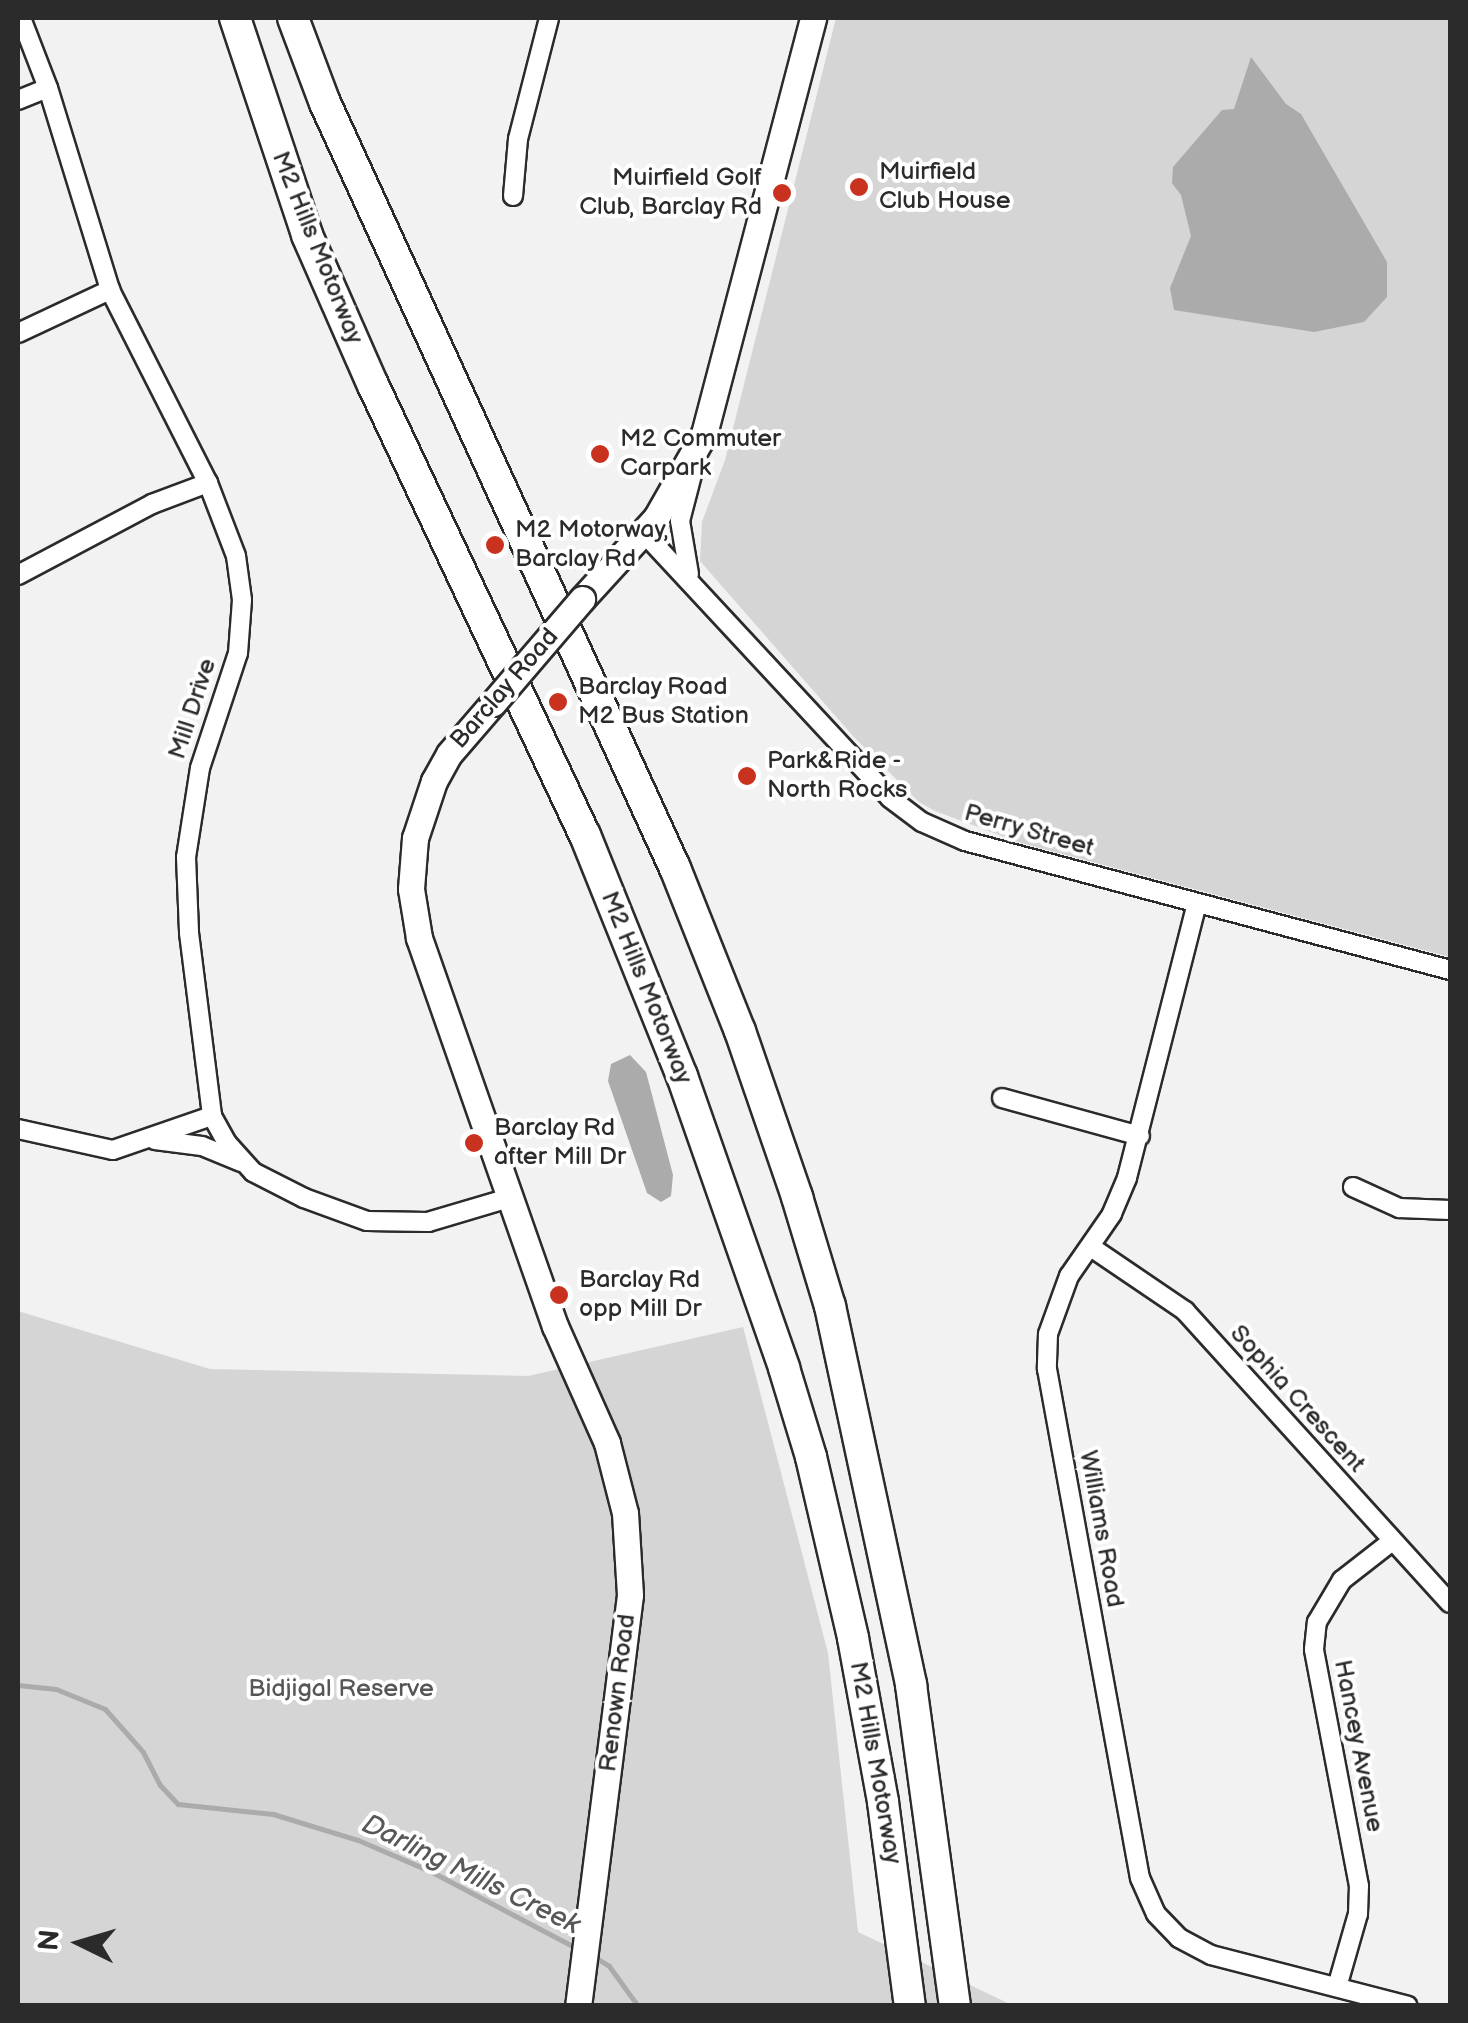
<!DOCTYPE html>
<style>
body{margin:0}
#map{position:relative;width:1468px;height:2023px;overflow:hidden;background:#f2f2f2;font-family:"Balsamiq Sans",sans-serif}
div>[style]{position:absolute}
.green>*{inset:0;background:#d5d5d5}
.water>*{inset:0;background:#ababab}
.stream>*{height:5px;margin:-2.5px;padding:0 2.5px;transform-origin:2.5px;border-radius:2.5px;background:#ababab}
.roads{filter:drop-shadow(2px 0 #2b2b2b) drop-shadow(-2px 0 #2b2b2b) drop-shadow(0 2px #2b2b2b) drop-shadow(0 -2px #2b2b2b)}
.minor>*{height:18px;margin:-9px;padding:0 9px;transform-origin:9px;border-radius:9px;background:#fff}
.secondary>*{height:25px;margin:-12.5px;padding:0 12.5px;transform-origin:12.5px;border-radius:12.5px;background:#fff}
.motorway>*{height:30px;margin:-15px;padding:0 15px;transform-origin:15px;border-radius:15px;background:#fff}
.bridges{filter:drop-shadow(2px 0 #2b2b2b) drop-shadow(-2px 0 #2b2b2b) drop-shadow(0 2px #2b2b2b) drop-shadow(0 -2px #2b2b2b)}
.secondary-bridge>*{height:25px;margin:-12.5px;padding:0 12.5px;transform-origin:12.5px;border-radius:12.5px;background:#fff}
.dots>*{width:28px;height:28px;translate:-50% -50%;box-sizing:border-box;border:5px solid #fff;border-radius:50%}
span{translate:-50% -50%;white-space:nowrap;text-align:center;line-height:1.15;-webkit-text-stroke:8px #fff;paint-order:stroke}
.poi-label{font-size:25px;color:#2b2b2b}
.left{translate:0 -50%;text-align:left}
.right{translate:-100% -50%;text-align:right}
.street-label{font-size:25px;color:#2b2b2b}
.park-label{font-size:25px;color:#565656}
.water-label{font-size:28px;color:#585858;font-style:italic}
.frame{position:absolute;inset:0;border:20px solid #2b2b2b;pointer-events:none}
.north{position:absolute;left:30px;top:1893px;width:100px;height:100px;-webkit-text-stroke:8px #fff;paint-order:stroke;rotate:275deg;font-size:28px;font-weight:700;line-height:40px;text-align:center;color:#2b2b2b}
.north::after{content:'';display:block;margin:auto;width:35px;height:45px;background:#2b2b2b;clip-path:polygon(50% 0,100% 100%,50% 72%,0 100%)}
</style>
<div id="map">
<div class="green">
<i style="clip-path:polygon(836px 18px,1450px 18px,1450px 957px,1021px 843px,935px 811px,919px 802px,853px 736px,700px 561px,702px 522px,725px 460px)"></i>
<i style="clip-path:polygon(18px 1311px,210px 1369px,528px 1376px,743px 1327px,828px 1653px,858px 1932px,1012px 2005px,18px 2005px)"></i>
</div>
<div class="water">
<i style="clip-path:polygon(1251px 57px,1286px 104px,1301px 114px,1387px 262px,1387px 297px,1364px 322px,1314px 332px,1174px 310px,1170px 288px,1191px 236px,1181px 195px,1172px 183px,1173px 167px,1222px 110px,1234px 109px)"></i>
<i style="clip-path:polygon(630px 1055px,646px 1072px,673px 1175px,671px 1196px,661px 1202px,647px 1193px,608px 1081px,611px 1064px)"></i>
</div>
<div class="stream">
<i style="left:18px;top:1685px;width:38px;rotate:6deg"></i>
<i style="left:56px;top:1689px;width:53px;rotate:22.2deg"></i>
<i style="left:105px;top:1709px;width:57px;rotate:48.5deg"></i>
<i style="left:143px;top:1752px;width:37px;rotate:63deg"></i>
<i style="left:160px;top:1785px;width:26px;rotate:47deg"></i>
<i style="left:178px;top:1804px;width:96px;rotate:6deg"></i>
<i style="left:273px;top:1814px;width:89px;rotate:17deg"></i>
<i style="left:358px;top:1840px;width:81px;rotate:23.4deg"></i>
<i style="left:432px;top:1872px;width:163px;rotate:27.8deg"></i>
<i style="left:591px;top:1955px;width:21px;rotate:31deg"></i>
<i style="left:609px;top:1966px;width:49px;rotate:54.1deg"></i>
</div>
<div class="roads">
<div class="minor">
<i style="left:21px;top:18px;width:75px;rotate:68.9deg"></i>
<i style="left:48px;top:88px;width:211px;rotate:72.9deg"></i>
<i style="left:110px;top:290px;width:216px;rotate:63.1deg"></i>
<i style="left:208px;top:483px;width:78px;rotate:69deg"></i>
<i style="left:236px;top:556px;width:44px;rotate:82.2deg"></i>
<i style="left:242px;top:600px;width:53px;rotate:94.3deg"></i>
<i style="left:238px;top:653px;width:121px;rotate:108.3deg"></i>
<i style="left:200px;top:768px;width:90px;rotate:98.9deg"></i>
<i style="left:186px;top:857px;width:76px;rotate:87.7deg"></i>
<i style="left:189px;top:933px;width:184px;rotate:82.8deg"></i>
<i style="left:212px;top:1116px;width:31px;rotate:61deg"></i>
<i style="left:227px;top:1143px;width:39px;rotate:48deg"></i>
<i style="left:253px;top:1172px;width:57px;rotate:27deg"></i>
<i style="left:304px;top:1198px;width:67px;rotate:20.1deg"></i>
<i style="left:367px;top:1221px;width:61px;rotate:0.9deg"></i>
<i style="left:428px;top:1222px;width:84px;rotate:-16.5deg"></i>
<i style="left:18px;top:100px;width:32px;rotate:-22deg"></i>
<i style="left:513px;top:196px;width:57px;rotate:-85deg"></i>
<i style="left:518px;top:139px;width:125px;rotate:-75.6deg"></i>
<i style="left:18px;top:333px;width:102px;rotate:-25.1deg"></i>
<i style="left:643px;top:532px;width:363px;rotate:47.1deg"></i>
<i style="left:890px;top:798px;width:40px;rotate:37deg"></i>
<i style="left:922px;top:822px;width:47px;rotate:23.8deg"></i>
<i style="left:965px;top:841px;width:502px;rotate:14.89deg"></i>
<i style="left:689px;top:574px;width:54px;rotate:-99.6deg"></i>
<i style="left:680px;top:521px;width:60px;rotate:-75.5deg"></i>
<i style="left:18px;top:575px;width:152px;rotate:-27.9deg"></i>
<i style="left:152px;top:504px;width:60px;rotate:-20.6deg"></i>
<i style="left:1197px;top:903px;width:284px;rotate:104.3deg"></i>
<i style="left:1127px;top:1178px;width:39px;rotate:113deg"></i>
<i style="left:1112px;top:1214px;width:75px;rotate:124.7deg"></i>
<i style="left:1069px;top:1276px;width:62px;rotate:109.9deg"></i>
<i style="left:1048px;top:1334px;width:35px;rotate:92deg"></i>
<i style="left:1047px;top:1369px;width:517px;rotate:79.65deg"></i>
<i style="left:1140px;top:1878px;width:39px;rotate:66deg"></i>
<i style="left:1156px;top:1914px;width:33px;rotate:46deg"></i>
<i style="left:1179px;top:1938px;width:36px;rotate:28deg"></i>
<i style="left:1211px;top:1955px;width:203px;rotate:14.5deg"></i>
<i style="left:1002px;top:1098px;width:143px;rotate:15.4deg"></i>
<i style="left:18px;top:1129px;width:97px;rotate:12.5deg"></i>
<i style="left:113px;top:1150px;width:105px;rotate:-19deg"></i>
<i style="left:155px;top:1140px;width:47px;rotate:7.3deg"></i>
<i style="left:202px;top:1146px;width:42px;rotate:22.3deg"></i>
<i style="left:1353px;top:1187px;width:51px;rotate:24.5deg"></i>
<i style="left:1399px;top:1208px;width:51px;rotate:2.2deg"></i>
<i style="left:1091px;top:1247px;width:114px;rotate:34.2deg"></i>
<i style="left:1185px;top:1311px;width:394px;rotate:47.8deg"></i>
<i style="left:1337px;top:1987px;width:76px;rotate:-74deg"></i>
<i style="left:1358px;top:1914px;width:28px;rotate:-88deg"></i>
<i style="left:1359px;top:1886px;width:241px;rotate:-100.8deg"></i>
<i style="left:1314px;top:1649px;width:27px;rotate:-84deg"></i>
<i style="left:1317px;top:1622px;width:49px;rotate:-59.2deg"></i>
<i style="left:1342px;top:1580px;width:62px;rotate:-37.8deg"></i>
</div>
<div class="secondary">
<i style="left:582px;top:599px;width:110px;rotate:-47.6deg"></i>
<i style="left:656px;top:518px;width:97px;rotate:-60.3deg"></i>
<i style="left:704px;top:434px;width:430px;rotate:-75.3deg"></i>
<i style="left:493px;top:703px;width:67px;rotate:130.8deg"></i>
<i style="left:449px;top:754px;width:31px;rotate:119deg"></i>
<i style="left:434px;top:781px;width:60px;rotate:108.4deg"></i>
<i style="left:415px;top:838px;width:51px;rotate:94.5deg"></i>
<i style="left:411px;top:889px;width:50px;rotate:80.7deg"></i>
<i style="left:419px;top:938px;width:411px;rotate:70.7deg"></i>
<i style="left:555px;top:1326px;width:128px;rotate:66deg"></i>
<i style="left:607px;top:1443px;width:72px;rotate:75.6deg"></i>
<i style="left:625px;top:1513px;width:82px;rotate:86.5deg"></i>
<i style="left:630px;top:1595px;width:414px;rotate:97.2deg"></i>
</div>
<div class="motorway">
<i style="left:235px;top:18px;width:229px;rotate:71.6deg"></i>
<i style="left:307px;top:235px;width:164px;rotate:66.3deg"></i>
<i style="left:373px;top:385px;width:497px;rotate:64.8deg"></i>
<i style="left:585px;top:835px;width:260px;rotate:68.1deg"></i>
<i style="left:682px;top:1076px;width:309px;rotate:70.7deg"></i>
<i style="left:784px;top:1368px;width:93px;rotate:73.1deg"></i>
<i style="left:811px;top:1457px;width:186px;rotate:76.9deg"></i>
<i style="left:853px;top:1638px;width:167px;rotate:79.6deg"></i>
<i style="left:883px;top:1802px;width:206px;rotate:82.5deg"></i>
<i style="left:293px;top:18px;width:91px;rotate:69.4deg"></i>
<i style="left:325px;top:103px;width:841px;rotate:65.42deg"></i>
<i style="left:675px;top:868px;width:175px;rotate:68.3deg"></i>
<i style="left:740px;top:1031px;width:176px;rotate:71deg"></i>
<i style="left:797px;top:1197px;width:114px;rotate:73.2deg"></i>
<i style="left:830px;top:1306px;width:388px;rotate:77.9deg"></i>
<i style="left:911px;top:1685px;width:324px;rotate:82.2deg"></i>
</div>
</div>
<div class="bridges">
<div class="secondary-bridge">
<i style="left:493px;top:703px;width:137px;rotate:-49.4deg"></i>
</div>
</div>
<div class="dots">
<i style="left:859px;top:187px;background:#c8321e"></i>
<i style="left:782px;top:193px;background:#c8321e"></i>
<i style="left:600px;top:454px;background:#c8321e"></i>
<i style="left:495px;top:545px;background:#c8321e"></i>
<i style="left:558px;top:702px;background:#c8321e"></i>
<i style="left:747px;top:776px;background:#c8321e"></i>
<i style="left:474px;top:1143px;background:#c8321e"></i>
<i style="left:559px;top:1295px;background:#c8321e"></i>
</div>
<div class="poi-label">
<span class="left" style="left:879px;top:187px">Muirfield<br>Club House</span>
<span class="right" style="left:762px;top:193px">Muirfield Golf<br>Club, Barclay Rd</span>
<span class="left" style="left:620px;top:454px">M2 Commuter<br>Carpark</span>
<span class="left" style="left:515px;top:545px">M2 Motorway,<br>Barclay Rd</span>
<span class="left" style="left:578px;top:702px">Barclay Road<br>M2 Bus Station</span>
<span class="left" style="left:767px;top:776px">Park&amp;Ride -<br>North Rocks</span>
<span class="left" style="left:494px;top:1143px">Barclay Rd<br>after Mill Dr</span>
<span class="left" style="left:579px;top:1295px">Barclay Rd<br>opp Mill Dr</span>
</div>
<div class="street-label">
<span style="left:317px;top:248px;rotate:68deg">M2 Hills Motorway</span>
<span style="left:505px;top:689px;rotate:-49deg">Barclay Road</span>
<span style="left:193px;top:709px;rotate:-72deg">Mill Drive</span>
<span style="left:1029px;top:831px;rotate:16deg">Perry Street</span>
<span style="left:646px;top:988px;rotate:68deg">M2 Hills Motorway</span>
<span style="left:1297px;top:1399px;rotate:48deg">Sophia Crescent</span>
<span style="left:1101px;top:1529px;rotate:80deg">Williams Road</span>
<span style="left:618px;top:1693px;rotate:-83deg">Renown Road</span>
<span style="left:1358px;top:1746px;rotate:79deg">Hancey Avenue</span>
<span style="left:875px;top:1763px;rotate:80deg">M2 Hills Motorway</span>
</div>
<div class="park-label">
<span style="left:341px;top:1689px">Bidjigal Reserve</span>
</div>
<div class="water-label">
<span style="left:471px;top:1875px;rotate:26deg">Darling Mills Creek</span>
</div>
<div class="frame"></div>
<div class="north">N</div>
</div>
